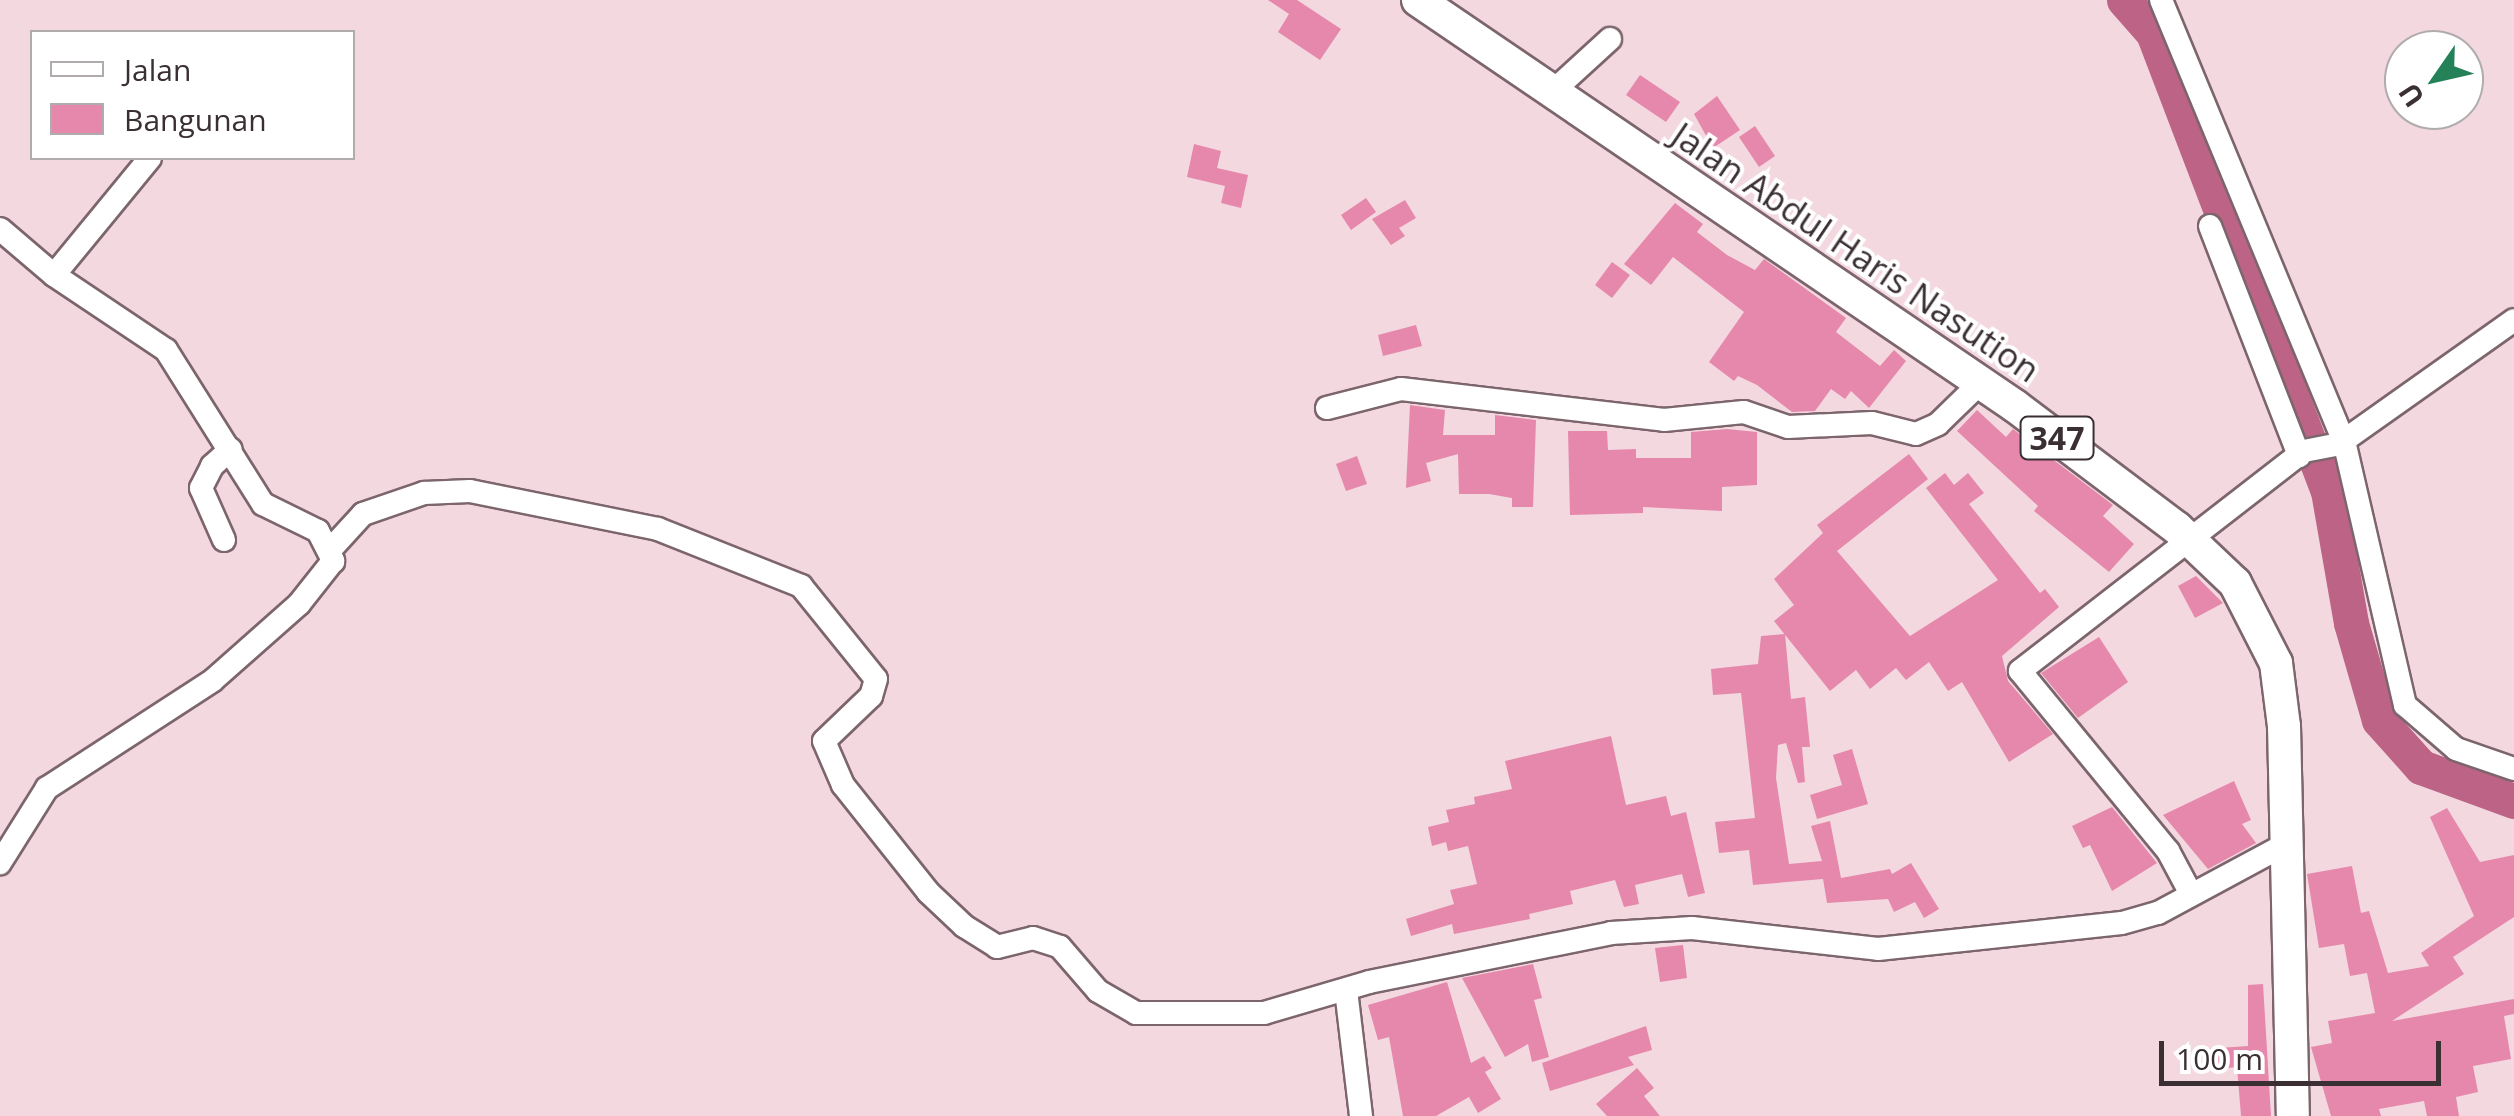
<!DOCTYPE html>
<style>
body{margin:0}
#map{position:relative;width:2514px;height:1116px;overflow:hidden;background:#f3d8e0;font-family:"Open Sans",sans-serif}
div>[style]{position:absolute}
.river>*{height:35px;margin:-17.5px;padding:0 17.5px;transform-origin:17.5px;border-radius:17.5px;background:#bd6385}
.building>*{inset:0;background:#e688ab}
.roads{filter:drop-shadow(2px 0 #7c656c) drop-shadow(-2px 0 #7c656c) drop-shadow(0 2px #7c656c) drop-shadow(0 -2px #7c656c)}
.minor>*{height:22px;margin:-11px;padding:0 11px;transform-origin:11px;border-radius:11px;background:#fff}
.primary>*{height:32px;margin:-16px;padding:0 16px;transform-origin:16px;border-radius:16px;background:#fff}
span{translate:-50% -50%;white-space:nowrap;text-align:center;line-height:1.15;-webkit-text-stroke:8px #fff;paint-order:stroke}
.shield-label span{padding:2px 8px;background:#fff;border:2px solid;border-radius:8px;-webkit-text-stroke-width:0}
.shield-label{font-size:32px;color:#3a2f33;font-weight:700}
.street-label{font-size:35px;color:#3a2f33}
.legend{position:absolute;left:30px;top:30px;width:325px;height:130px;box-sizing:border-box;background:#fff;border:2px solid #b0acad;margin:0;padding:12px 18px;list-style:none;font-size:30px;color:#3a2f33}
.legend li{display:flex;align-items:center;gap:20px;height:50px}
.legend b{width:50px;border:2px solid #b0acad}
.north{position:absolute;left:2384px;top:30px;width:100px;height:100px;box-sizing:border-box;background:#fff;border:2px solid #b0acad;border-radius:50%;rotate:236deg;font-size:28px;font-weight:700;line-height:40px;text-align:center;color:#3a2f33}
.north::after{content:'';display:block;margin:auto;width:35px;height:45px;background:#258157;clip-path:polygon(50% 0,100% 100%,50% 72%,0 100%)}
.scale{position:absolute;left:2159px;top:1041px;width:282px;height:45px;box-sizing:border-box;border:5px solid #3a2f33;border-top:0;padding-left:12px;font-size:30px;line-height:35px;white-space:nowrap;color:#3a2f33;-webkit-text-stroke:8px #fff;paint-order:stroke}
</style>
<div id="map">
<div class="river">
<i style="left:2124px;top:0;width:44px;rotate:48.7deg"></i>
<i style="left:2153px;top:33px;width:490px;rotate:69.1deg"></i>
<i style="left:2328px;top:491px;width:134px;rotate:80.1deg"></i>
<i style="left:2351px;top:623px;width:101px;rotate:73.9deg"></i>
<i style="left:2379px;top:720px;width:63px;rotate:48.2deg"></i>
<i style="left:2421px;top:767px;width:99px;rotate:20.1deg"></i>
</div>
<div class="building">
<i style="clip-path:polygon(1268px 0,1297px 0,1341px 29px,1320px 60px,1278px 32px,1289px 14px)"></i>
<i style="clip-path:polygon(1640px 75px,1680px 102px,1666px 122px,1626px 95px)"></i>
<i style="clip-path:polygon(1717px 96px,1740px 130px,1713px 148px,1694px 114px)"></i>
<i style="clip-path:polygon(1755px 126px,1775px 156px,1759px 167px,1739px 137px)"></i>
<i style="clip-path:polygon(1194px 144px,1221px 151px,1217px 168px,1248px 175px,1241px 208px,1221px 203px,1225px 186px,1187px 177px)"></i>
<i style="clip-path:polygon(1366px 198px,1376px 212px,1351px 230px,1341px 215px)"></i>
<i style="clip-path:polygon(1405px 200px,1416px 218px,1399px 228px,1405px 236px,1391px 245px,1372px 219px)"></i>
<i style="clip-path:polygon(1675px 203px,1703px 224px,1697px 232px,1727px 255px,1755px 270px,1764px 259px,1846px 318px,1836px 332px,1880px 366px,1894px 350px,1906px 361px,1869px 408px,1851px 391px,1845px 399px,1831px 389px,1815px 411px,1792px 412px,1757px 385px,1738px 376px,1734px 381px,1709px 362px,1744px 312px,1673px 257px,1651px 285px,1624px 264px)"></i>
<i style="clip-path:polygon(1612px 262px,1630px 275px,1612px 298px,1595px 285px)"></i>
<i style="clip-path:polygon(1416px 325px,1422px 346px,1383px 356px,1378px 335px)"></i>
<i style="clip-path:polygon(1410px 405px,1445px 410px,1443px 435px,1495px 435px,1495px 415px,1536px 420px,1533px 507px,1512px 507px,1512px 498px,1489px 494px,1459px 494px,1458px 454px,1426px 463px,1431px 481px,1406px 488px)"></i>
<i style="clip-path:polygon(1977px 410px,2006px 437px,2013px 429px,2113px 505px,2103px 516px,2134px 544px,2109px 572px,2034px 511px,2038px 506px,1957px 431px)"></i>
<i style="clip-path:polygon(1727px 429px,1757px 432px,1757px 485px,1722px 487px,1722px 511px,1643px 507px,1643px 513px,1570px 515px,1568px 431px,1607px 431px,1608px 450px,1636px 449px,1636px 458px,1691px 458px,1691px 432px)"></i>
<i style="clip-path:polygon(1909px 454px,1928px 479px,1837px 551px,1910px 636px,1998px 580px,1926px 488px,1945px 473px,1954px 485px,1968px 473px,1984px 493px,1969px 504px,2040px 593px,2045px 589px,2059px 607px,2002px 656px,2008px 681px,2053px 734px,2009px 762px,1962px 682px,1948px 691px,1929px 662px,1906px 680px,1896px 668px,1870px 689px,1856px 670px,1830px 691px,1774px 621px,1794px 605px,1774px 579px,1823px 533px,1817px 525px)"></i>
<i style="clip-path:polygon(1357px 456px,1367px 484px,1346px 491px,1336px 464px)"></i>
<i style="clip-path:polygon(2196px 576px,2223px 603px,2195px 618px,2178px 586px)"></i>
<i style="clip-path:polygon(1785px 634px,1791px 699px,1805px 697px,1810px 747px,1802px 747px,1805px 782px,1798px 783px,1786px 743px,1778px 745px,1776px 778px,1789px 864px,1822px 861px,1811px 826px,1830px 821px,1841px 878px,1890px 869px,1892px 874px,1911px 863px,1939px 909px,1924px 918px,1915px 902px,1894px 912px,1888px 899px,1827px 903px,1823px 879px,1753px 885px,1749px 850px,1719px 853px,1715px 822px,1755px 818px,1741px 693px,1713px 695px,1711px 669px,1758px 664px,1761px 636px)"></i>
<i style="clip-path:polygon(2099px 637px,2128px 682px,2078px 718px,2041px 673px)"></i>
<i style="clip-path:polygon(1611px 736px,1626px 805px,1666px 796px,1671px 816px,1686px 812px,1705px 893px,1688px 897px,1682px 874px,1635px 885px,1639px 904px,1624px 907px,1615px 880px,1570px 891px,1573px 904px,1529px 914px,1530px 919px,1454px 934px,1452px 924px,1411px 936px,1406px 919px,1454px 904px,1450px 890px,1477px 884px,1468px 846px,1448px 851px,1446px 842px,1432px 846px,1428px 827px,1449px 822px,1446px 810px,1475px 804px,1474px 797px,1512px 789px,1505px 761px)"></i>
<i style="clip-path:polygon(1852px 749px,1868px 804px,1817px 819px,1810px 795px,1842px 785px,1833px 755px)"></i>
<i style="clip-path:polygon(2234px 781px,2251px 820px,2242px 824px,2256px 843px,2208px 869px,2163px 815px)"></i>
<i style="clip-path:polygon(2112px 807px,2157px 863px,2112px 891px,2090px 845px,2083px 848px,2072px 826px)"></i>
<i style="clip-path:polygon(2447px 808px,2480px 862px,2514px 855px,2514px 917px,2453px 957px,2464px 974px,2392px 1021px,2514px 999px,2514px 1014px,2504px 1016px,2511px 1059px,2473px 1066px,2478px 1092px,2456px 1097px,2459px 1116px,2427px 1116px,2424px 1101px,2379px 1109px,2381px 1116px,2331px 1116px,2311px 1047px,2332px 1043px,2328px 1021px,2375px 1013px,2367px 973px,2350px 976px,2344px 944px,2319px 948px,2307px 874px,2352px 866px,2361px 913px,2369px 911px,2388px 973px,2429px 966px,2421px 953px,2474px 916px,2430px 817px)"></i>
<i style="clip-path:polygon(1683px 945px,1687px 978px,1660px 982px,1655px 948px)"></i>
<i style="clip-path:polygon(1533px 964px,1542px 998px,1534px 1000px,1549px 1057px,1532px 1062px,1528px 1044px,1505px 1057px,1462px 978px)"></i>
<i style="clip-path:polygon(1447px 982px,1471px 1063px,1484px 1056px,1492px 1068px,1485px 1072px,1501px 1099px,1478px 1113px,1469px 1097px,1436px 1116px,1403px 1116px,1389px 1037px,1378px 1040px,1368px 1005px)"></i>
<i style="clip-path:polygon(2263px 984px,2271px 1116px,2241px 1116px,2237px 1067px,2206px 1070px,2204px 1049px,2248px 1046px,2248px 985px)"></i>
<i style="clip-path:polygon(1646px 1026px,1652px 1050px,1628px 1057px,1634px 1065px,1550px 1091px,1542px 1063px)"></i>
<i style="clip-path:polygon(1637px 1068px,1654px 1088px,1644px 1096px,1660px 1116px,1607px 1116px,1596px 1104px)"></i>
</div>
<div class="roads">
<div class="minor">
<i style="left:2161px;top:0;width:477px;rotate:67.5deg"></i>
<i style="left:2344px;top:441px;width:271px;rotate:77deg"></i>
<i style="left:2405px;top:705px;width:67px;rotate:40.8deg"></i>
<i style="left:2456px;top:749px;width:61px;rotate:19deg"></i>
<i style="left:1551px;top:93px;width:80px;rotate:-42.5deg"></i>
<i style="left:2210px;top:226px;width:247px;rotate:68.8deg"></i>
<i style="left:0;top:229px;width:71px;rotate:40.4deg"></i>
<i style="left:54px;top:275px;width:135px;rotate:33.8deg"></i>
<i style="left:166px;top:350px;width:182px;rotate:57.8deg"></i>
<i style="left:263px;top:504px;width:61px;rotate:26.1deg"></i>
<i style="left:318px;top:531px;width:34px;rotate:63deg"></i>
<i style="left:333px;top:561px;width:55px;rotate:128.3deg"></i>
<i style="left:299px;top:604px;width:116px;rotate:138.5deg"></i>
<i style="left:212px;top:681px;width:197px;rotate:147deg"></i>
<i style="left:47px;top:788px;width:89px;rotate:122.1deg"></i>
<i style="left:54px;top:275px;width:151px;rotate:-50.6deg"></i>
<i style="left:1327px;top:408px;width:76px;rotate:-14.4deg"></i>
<i style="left:1401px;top:389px;width:265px;rotate:6.7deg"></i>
<i style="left:1664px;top:420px;width:80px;rotate:-5.7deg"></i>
<i style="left:1744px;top:412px;width:46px;rotate:18.8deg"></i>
<i style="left:1788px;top:427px;width:84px;rotate:-2.7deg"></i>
<i style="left:1872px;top:423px;width:45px;rotate:14deg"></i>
<i style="left:1916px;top:434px;width:24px;rotate:-24deg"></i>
<i style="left:1938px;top:424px;width:59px;rotate:-44.3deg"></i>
<i style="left:224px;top:540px;width:57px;rotate:-113.9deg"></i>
<i style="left:201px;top:488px;width:25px;rotate:-63deg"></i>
<i style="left:212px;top:466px;width:25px;rotate:-42deg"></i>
<i style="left:330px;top:550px;width:49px;rotate:-47.5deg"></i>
<i style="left:363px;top:514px;width:65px;rotate:-19deg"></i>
<i style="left:424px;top:493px;width:46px;rotate:-2.5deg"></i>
<i style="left:470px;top:491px;width:192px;rotate:11.4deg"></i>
<i style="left:658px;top:529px;width:154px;rotate:21.7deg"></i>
<i style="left:801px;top:586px;width:119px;rotate:51.1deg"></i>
<i style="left:876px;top:679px;width:18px;rotate:106deg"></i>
<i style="left:871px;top:696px;width:65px;rotate:136.2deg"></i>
<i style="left:824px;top:741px;width:48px;rotate:66.6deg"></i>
<i style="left:843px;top:785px;width:137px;rotate:51.5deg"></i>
<i style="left:928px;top:892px;width:50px;rotate:43.4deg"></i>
<i style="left:964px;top:926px;width:39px;rotate:32deg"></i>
<i style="left:997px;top:947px;width:37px;rotate:-14deg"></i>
<i style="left:1033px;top:938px;width:28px;rotate:18deg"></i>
<i style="left:1060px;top:947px;width:58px;rotate:49.2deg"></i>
<i style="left:1098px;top:991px;width:44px;rotate:30.1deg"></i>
<i style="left:1136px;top:1013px;width:128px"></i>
<i style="left:1264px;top:1013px;width:109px;rotate:-16.4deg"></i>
<i style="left:1369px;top:982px;width:247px;rotate:-11.4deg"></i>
<i style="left:1611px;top:933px;width:81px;rotate:-3.5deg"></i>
<i style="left:1692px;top:928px;width:187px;rotate:6.4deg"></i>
<i style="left:1878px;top:949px;width:245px;rotate:-6.1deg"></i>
<i style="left:2122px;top:923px;width:37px;rotate:-16deg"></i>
<i style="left:2158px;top:913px;width:148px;rotate:-28.3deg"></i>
<i style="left:2191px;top:894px;width:49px;rotate:-118.1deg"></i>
<i style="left:2168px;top:851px;width:233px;rotate:-129.4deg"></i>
<i style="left:2020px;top:671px;width:359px;rotate:-37.8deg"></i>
<i style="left:2304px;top:451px;width:36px;rotate:-11deg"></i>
<i style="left:2339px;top:444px;width:214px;rotate:-35.3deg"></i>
<i style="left:1346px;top:990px;width:127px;rotate:83.2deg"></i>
</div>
<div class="primary">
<i style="left:1418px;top:0;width:722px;rotate:34.22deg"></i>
<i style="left:2015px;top:406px;width:203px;rotate:37deg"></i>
<i style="left:2177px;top:528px;width:80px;rotate:43.5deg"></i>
<i style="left:2235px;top:583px;width:90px;rotate:62.9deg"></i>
<i style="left:2276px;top:663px;width:64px;rotate:82.8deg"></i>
<i style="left:2284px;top:726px;width:390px;rotate:88.7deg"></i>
</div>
</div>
<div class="shield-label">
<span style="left:2057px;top:438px">347</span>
</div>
<div class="street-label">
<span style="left:1856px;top:252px;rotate:34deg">Jalan Abdul Haris Nasution</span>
</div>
<ul class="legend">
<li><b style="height:12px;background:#fff"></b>Jalan</li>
<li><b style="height:28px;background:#e688ab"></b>Bangunan</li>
</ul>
<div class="north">U</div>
<div class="scale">100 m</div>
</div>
